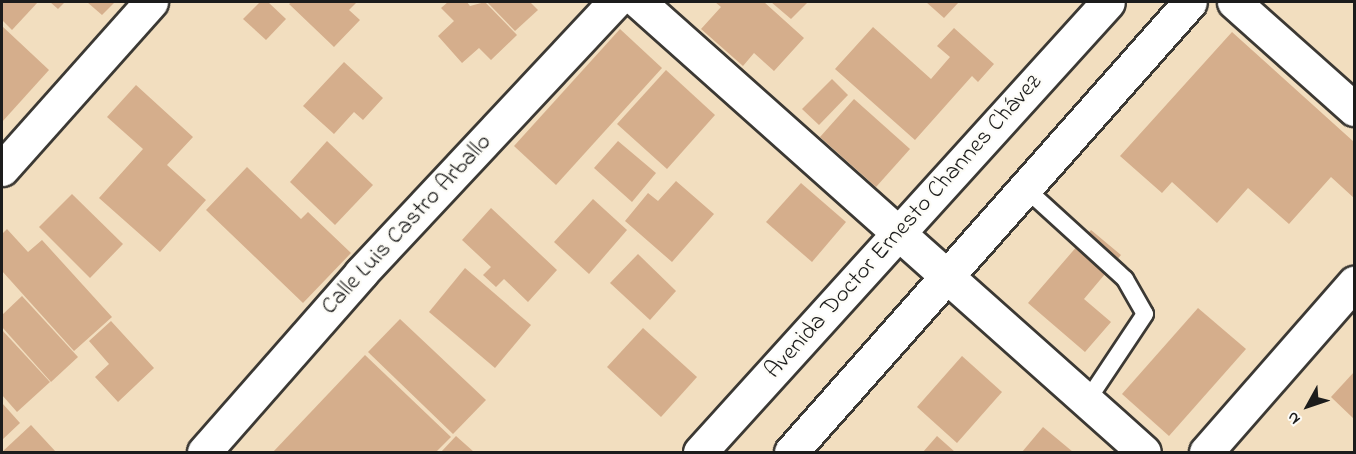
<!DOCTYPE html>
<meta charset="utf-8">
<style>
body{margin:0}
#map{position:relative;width:1356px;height:454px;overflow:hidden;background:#f2debf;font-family:"Indie Flower",sans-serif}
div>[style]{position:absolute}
.building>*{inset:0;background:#d5ae8c}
.roads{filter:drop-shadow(2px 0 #3c3934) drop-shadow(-2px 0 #3c3934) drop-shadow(0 2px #3c3934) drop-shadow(0 -2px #3c3934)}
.lane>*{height:16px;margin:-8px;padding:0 8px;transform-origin:8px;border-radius:8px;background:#fff}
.street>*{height:33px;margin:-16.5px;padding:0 16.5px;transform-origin:16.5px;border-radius:16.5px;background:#fff}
.secondary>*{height:33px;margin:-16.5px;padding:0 16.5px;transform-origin:16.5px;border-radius:16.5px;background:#fff}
span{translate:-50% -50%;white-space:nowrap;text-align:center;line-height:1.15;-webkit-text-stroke:4.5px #fdfcf7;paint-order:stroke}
.street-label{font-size:24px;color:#1c1c1c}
.frame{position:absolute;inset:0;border:3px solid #1c1c1c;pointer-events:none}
.north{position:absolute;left:1278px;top:376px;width:60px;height:60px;-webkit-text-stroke:4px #fdfcf7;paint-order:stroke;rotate:230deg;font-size:16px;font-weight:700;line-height:24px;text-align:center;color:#1c1c1c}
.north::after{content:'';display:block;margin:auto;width:21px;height:27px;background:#1c1c1c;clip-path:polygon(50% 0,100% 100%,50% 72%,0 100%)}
</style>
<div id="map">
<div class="building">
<i style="clip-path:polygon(2px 2px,38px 2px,12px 30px,2px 20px)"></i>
<i style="clip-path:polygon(50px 2px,65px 2px,58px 9px)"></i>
<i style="clip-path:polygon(87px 2px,115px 2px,102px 15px)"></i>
<i style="clip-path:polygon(260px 2px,268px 2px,286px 19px,266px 40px,243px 19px)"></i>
<i style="clip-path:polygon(292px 2px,357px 2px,349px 10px,360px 20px,334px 47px,289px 4px)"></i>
<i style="clip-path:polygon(448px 2px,467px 2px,470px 6px,485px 2px,517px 35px,491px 60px,479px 48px,462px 63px,438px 36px,454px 21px,441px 8px)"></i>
<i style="clip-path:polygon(487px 2px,530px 2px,538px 10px,515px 31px)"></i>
<i style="clip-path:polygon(715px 2px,764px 2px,804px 38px,774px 71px,754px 53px,743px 66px,701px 29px,721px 7px)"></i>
<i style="clip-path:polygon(771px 2px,808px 2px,791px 19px)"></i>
<i style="clip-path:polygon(926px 2px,959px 2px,944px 18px)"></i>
<i style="clip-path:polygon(2px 26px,49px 70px,2px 122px)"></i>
<i style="clip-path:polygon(873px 27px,931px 79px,950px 57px,937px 46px,954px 28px,994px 64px,978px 82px,972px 76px,915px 140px,835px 69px)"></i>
<i style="clip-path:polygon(620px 29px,662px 68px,556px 185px,514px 146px)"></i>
<i style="clip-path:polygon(1232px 32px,1354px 142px,1354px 198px,1331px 177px,1289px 224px,1248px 188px,1217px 223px,1172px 182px,1162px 193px,1120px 156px)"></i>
<i style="clip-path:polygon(344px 62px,383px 98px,363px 120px,354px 112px,334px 134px,303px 106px)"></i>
<i style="clip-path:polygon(666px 70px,715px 115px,667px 169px,617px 124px)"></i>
<i style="clip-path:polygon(832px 79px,848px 95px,819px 125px,802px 109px)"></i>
<i style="clip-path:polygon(136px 85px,193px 137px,167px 165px,206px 200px,160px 252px,99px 198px,143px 149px,107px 117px)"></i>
<i style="clip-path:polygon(854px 99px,910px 149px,876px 187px,820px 137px)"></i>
<i style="clip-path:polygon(327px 141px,373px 185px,335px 225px,290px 182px)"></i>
<i style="clip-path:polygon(618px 141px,656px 173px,632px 202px,594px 168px)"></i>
<i style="clip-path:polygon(247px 167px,301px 219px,308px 212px,351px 253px,303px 303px,206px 210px)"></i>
<i style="clip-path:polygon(676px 181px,714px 214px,672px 262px,625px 221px,648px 193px,658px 201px)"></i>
<i style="clip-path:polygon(801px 183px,846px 222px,812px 262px,766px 222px)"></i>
<i style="clip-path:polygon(72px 194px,123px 244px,90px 278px,39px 227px)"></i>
<i style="clip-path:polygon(593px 199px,627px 230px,589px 274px,554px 242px)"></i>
<i style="clip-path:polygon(491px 208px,557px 270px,528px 302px,504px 279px,496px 287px,483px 275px,491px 267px,462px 240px)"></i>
<i style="clip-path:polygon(7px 229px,28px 252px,42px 240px,112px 317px,74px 351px,2px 271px,2px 234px)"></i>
<i style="clip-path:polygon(1091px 230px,1121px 255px,1084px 299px,1111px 322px,1085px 352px,1028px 303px)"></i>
<i style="clip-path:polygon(638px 254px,676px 291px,650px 320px,610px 283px)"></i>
<i style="clip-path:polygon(465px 268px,531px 325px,495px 368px,429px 312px)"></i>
<i style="clip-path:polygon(22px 296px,78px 357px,51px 382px,2px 327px,2px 315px)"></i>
<i style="clip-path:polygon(1198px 308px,1246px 349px,1169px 436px,1122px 394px)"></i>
<i style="clip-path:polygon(400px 319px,486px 400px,453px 434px,368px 352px)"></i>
<i style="clip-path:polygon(111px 321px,154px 368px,118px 402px,95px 377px,109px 364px,89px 341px)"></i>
<i style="clip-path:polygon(643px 328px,697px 377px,661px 417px,607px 367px)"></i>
<i style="clip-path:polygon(2px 330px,50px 382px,17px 412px,2px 395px)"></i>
<i style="clip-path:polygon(365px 355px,451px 437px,436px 452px,273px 452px)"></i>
<i style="clip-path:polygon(962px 356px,1002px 392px,957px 443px,917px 407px)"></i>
<i style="clip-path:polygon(1354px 372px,1354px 419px,1331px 397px)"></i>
<i style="clip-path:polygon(2px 403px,20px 423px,2px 440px)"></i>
<i style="clip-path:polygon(31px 425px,56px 452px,2px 452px)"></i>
<i style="clip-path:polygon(1043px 427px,1073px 452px,1022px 452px)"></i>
<i style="clip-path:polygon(456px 436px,474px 452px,441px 452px)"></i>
<i style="clip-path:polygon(937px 436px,955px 452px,923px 452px)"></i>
</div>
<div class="roads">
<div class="lane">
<i style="left:1025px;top:188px;width:135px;rotate:42.3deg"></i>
<i style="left:1125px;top:279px;width:40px;rotate:60.3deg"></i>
<i style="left:1145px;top:314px;width:105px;rotate:123.7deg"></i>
</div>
<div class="street">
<i style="left:639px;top:2px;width:676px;rotate:41.7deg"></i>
<i style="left:2px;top:169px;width:224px;rotate:-48.3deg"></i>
<i style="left:204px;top:452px;width:238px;rotate:-48.7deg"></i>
<i style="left:361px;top:273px;width:371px;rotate:-46.9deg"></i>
<i style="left:1206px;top:452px;width:225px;rotate:-48.8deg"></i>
</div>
<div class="secondary">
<i style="left:1234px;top:2px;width:161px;rotate:41.7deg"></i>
<i style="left:700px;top:452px;width:607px;rotate:-47.8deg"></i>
<i style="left:791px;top:452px;width:601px;rotate:-48.44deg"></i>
</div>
</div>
<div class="street-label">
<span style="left:407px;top:225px;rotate:-47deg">Calle Luis Castro Arballo</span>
<span style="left:904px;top:227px;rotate:-48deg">Avenida Doctor Ernesto Channes Chávez</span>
</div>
<div class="frame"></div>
<div class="north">N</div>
</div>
